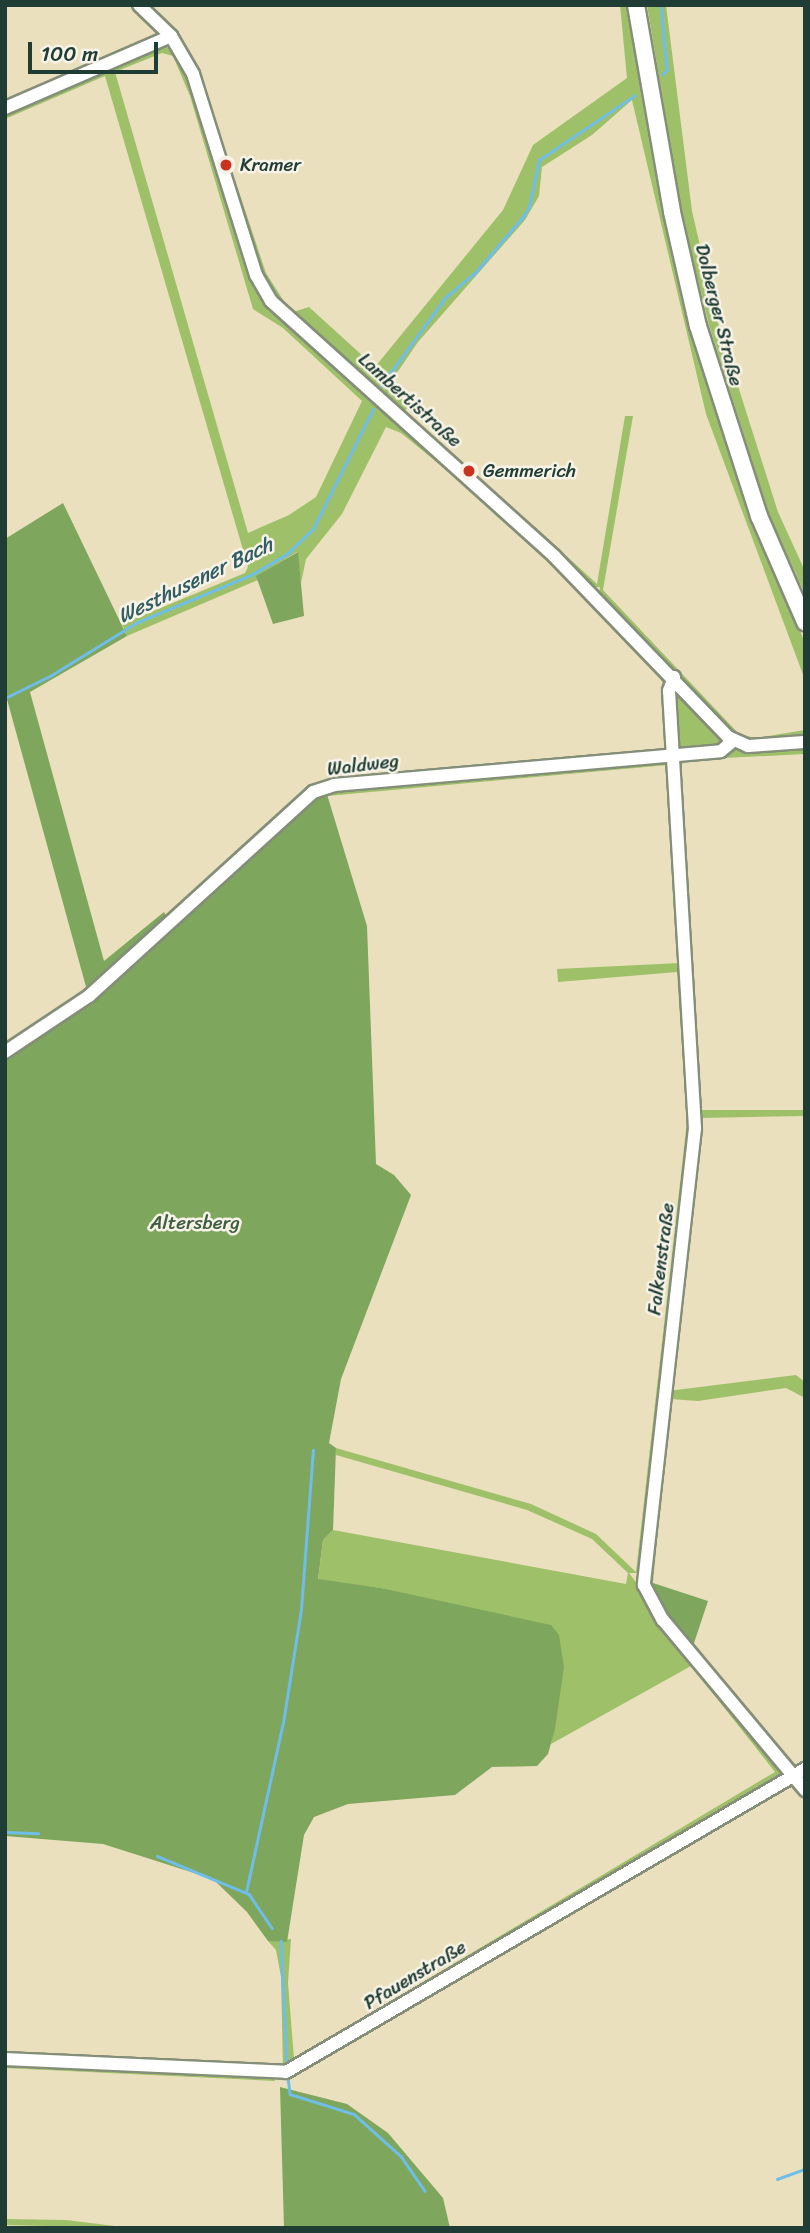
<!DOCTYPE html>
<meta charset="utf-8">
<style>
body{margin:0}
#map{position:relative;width:810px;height:2233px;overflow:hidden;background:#eae0bd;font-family:Sriracha,sans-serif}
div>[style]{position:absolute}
.green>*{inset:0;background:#9ec069}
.forest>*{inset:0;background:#7ea65d}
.stream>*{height:2.5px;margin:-1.25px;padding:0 1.25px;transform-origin:1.25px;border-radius:1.25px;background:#6fbeea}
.roads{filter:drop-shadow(2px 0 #848e78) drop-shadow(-2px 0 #848e78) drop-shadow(0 2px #848e78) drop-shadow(0 -2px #848e78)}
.minor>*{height:12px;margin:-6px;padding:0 6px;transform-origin:6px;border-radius:6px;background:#fff}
.major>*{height:16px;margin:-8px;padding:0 8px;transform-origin:8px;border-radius:8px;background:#fff}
.dots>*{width:19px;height:19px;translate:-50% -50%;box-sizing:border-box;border:4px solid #f7f3e8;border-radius:50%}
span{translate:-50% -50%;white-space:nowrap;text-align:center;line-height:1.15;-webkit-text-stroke:5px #f7f3e8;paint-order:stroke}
.poi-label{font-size:19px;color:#1f3d34}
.left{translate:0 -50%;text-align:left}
.street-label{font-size:19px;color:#1f3d34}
.park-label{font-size:19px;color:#3f5e41}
.water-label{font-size:21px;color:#335d62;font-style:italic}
.frame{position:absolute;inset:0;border:7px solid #1f3d34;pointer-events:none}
.scale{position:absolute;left:28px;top:42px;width:130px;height:32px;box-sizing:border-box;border:4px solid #1f3d34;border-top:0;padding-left:9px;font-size:21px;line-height:24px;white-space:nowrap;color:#1f3d34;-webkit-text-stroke:5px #f7f3e8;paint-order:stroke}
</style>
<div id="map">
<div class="green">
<i style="clip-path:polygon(620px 5px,631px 5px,665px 213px,694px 329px,754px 517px,805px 643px,805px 680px,706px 414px,632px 100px,592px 135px,542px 167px,539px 196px,525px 220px,418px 342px,388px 386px,409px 405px,403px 414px,280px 305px,260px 274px,230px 182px,235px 180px,266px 273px,285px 303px,293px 312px,309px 307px,375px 367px,503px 210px,533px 145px,627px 78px)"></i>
<i style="clip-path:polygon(647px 5px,666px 5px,692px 211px,718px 323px,778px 512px,805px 571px,805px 594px,769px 514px,709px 325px,681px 210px)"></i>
<i style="clip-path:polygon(evenodd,165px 45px,182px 62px,195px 94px,255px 283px,536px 545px,667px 677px,666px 694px,662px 681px,628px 641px,549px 563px,461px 482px,401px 433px,386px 427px,342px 514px,306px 559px,301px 583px,297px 552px,257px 576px,258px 580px,127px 636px,122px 624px,245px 573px,248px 567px,105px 76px,5px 119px,5px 112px,165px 45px,162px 53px,173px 56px,190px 96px,253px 309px,283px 328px,362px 401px,316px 497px,289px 515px,248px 533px,115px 72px,162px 53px)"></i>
<i style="clip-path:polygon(625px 416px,633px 416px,603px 590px,739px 734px,755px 738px,805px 730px,805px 736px,756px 742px,729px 731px,599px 594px,600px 587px,592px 587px,533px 530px,535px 527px,597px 584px)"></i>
<i style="clip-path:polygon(673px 689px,725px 741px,724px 745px,677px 752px)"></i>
<i style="clip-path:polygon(733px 748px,805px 748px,805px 754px,684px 760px,680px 770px,700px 1110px,805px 1110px,805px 1116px,699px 1118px,697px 1136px,678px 769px,683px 760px)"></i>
<i style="clip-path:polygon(668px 762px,692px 1107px,641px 1571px,639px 1573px,629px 1573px,781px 1774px,283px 2070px,281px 1977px,276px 1950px,268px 1941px,291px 1939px,288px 1983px,294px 2059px,775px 1772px,691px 1666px,551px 1744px,558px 1705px,433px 1601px,381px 1588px,318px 1580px,323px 1540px,333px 1530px,626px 1584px,628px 1573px,592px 1539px,527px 1510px,336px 1455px,336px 1448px,531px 1504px,596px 1534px,636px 1572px,687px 1121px,677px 972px,558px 982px,557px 969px,680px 963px,668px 765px,327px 796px,326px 791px)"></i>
<i style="clip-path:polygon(796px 1375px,805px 1382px,805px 1398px,786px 1388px,698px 1401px,670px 1399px,653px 1583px,648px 1584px,668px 1391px)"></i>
<i style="clip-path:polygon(5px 2061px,273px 2077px,275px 2081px,5px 2068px)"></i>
<i style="clip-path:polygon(5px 2219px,66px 2220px,131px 2228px,5px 2225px)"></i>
</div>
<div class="forest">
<i style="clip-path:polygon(63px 503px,127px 636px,30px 692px,104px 961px,164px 912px,170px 922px,296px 806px,326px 791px,367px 926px,376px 1164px,394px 1175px,411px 1195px,341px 1379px,329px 1443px,336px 1448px,333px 1530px,323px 1540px,318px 1579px,381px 1588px,551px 1625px,559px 1635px,564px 1667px,555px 1729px,548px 1754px,537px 1766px,492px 1767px,455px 1795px,348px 1804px,314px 1817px,304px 1835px,287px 1942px,268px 1941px,247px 1912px,213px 1879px,103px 1844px,5px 1836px,5px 1055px,88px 994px,5px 692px,5px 539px)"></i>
<i style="clip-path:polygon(298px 552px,304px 616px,273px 624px,256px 576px)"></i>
<i style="clip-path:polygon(653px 1583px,708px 1601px,692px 1649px,665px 1617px,648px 1584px)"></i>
<i style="clip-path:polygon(280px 2087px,347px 2104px,388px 2133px,443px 2198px,450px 2228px,284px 2228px)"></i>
</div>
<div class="stream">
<i style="left:661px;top:5px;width:65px;rotate:84.7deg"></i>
<i style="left:667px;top:70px;width:6px;rotate:129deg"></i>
<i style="left:381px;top:386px;width:109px;rotate:-54deg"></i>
<i style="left:445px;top:298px;width:38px;rotate:-40deg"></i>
<i style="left:474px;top:274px;width:74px;rotate:-49.4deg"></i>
<i style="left:522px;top:218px;width:13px;rotate:-58deg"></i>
<i style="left:529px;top:207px;width:48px;rotate:-78deg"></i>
<i style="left:539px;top:160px;width:115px;rotate:-34deg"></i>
<i style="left:5px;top:698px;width:50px;rotate:-26.1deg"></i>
<i style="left:50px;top:676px;width:101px;rotate:-31.6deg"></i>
<i style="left:136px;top:623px;width:125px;rotate:-22.7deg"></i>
<i style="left:251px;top:575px;width:42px;rotate:-30.3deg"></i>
<i style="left:287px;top:554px;width:36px;rotate:-44deg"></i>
<i style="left:313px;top:529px;width:134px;rotate:-63.4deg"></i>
<i style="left:5px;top:1832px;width:33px;rotate:2deg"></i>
<i style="left:157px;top:1856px;width:100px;rotate:22.4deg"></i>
<i style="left:249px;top:1894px;width:41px;rotate:55.9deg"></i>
<i style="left:246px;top:1892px;width:173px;rotate:-77.7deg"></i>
<i style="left:283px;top:1723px;width:115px;rotate:-81deg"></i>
<i style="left:301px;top:1609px;width:159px;rotate:-85.7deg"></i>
<i style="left:281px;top:1941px;width:124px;rotate:87.2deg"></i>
<i style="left:288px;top:2077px;width:17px;rotate:83deg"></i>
<i style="left:290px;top:2094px;width:67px;rotate:17.4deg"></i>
<i style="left:354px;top:2114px;width:63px;rotate:41.8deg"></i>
<i style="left:401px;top:2156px;width:42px;rotate:55.6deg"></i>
<i style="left:777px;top:2179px;width:30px;rotate:-20deg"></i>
</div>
<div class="roads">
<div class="minor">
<i style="left:139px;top:5px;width:45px;rotate:44.1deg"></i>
<i style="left:171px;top:36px;width:44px;rotate:59.9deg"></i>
<i style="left:193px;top:74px;width:211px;rotate:72.6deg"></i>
<i style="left:256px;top:275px;width:30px;rotate:60deg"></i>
<i style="left:271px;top:301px;width:381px;rotate:42deg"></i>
<i style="left:554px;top:556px;width:251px;rotate:46.1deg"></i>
<i style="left:728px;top:737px;width:22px;rotate:24deg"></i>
<i style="left:748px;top:746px;width:57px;rotate:-4deg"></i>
<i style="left:5px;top:108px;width:181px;rotate:-23.4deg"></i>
<i style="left:674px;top:677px;width:15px;rotate:110deg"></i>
<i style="left:669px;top:691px;width:438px;rotate:86.6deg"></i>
<i style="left:695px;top:1128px;width:460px;rotate:96.4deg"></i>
<i style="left:644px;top:1585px;width:40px;rotate:62deg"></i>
<i style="left:663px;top:1620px;width:222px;rotate:50.1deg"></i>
<i style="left:5px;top:1052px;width:101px;rotate:-33.7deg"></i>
<i style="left:89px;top:996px;width:303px;rotate:-42.3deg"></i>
<i style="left:313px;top:792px;width:22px;rotate:-18deg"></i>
<i style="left:334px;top:785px;width:388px;rotate:-5deg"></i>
<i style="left:721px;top:751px;width:16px;rotate:-40deg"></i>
<i style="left:5px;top:2059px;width:281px;rotate:2.6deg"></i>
<i style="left:286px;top:2072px;width:601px;rotate:-30.28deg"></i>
</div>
<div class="major">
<i style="left:636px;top:5px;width:210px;rotate:80.1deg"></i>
<i style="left:672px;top:212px;width:117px;rotate:77.2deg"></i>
<i style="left:698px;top:326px;width:200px;rotate:72.2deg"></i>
<i style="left:759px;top:516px;width:116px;rotate:66.5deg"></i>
</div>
</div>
<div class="dots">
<i style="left:226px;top:165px;background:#c8321e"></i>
<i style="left:469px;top:471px;background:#c8321e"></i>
</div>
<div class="poi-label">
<span class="left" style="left:240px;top:165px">Kramer</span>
<span class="left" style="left:483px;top:471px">Gemmerich</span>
</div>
<div class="street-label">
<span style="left:719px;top:315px;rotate:76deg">Dolberger Straße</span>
<span style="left:410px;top:400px;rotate:42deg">Lambertistraße</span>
<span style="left:363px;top:765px;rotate:-7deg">Waldweg</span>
<span style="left:661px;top:1259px;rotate:-83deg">Falkenstraße</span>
<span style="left:415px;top:1975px;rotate:-31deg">Pfauenstraße</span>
</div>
<div class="park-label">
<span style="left:195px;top:1223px">Altersberg</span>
</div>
<div class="water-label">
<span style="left:195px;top:580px;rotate:-26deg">Westhusener Bach</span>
</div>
<div class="frame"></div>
<div class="scale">100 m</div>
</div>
